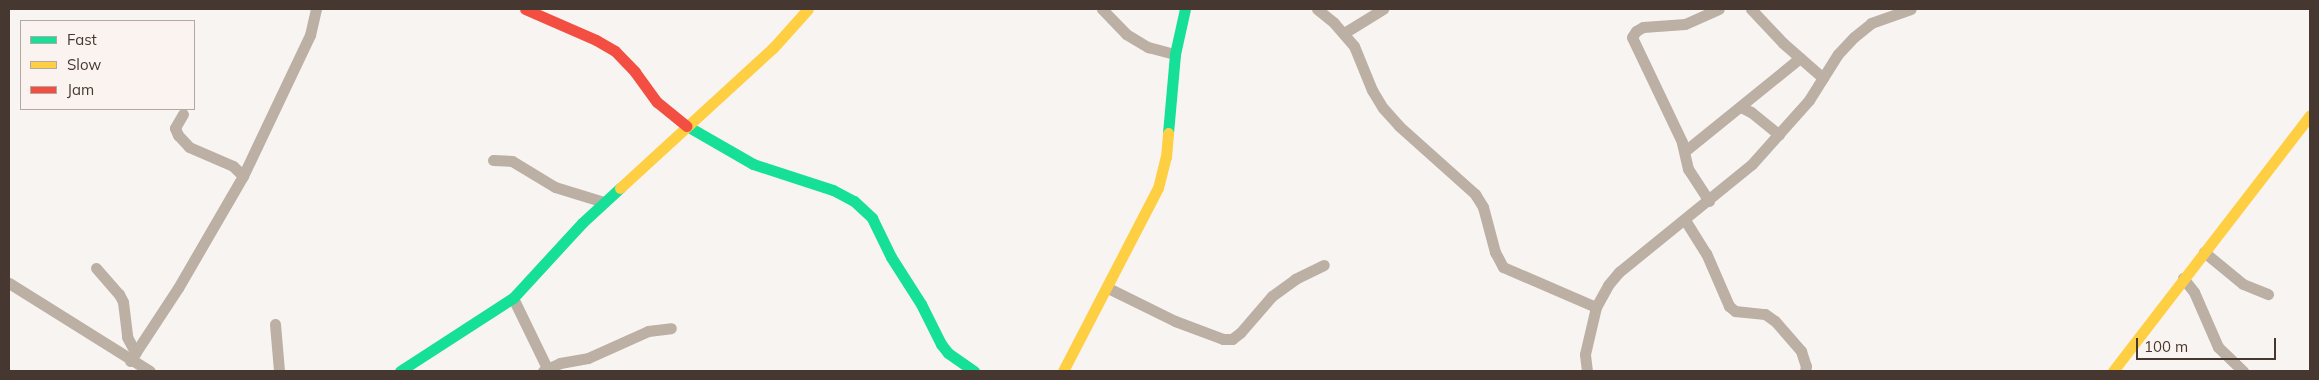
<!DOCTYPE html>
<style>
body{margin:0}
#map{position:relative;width:2319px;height:380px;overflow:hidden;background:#f8f4f2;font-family:Mulish,sans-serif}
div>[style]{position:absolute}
.street>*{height:11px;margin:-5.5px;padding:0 5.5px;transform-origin:5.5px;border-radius:5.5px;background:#bcb0a4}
.fast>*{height:11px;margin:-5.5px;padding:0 5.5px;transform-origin:5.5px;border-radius:5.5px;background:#16e098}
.slow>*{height:11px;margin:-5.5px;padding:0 5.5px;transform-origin:5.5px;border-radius:5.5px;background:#ffcf43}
.jam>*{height:11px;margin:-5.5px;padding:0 5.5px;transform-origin:5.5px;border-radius:5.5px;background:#f24e42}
span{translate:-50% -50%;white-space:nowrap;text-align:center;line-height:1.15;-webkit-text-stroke:5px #fbf3ef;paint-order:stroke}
.frame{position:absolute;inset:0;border:10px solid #463831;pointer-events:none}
.legend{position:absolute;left:20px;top:20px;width:175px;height:90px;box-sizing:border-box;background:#fbf3ef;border:1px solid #b3a8a3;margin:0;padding:6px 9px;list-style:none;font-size:15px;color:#463831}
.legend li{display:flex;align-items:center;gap:10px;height:25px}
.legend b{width:25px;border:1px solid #b3a8a3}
.scale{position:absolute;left:2136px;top:338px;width:140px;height:22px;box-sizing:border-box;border:2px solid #463831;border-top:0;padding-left:6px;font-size:15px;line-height:18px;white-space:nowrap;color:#463831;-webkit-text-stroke:4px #fbf3ef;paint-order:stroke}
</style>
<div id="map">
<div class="street">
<i style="left:1102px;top:9px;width:35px;rotate:46deg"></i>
<i style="left:1126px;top:34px;width:26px;rotate:31deg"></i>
<i style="left:1148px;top:47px;width:28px;rotate:15deg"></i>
<i style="left:1317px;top:9px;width:22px;rotate:39deg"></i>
<i style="left:1334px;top:23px;width:30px;rotate:49deg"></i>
<i style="left:1354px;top:46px;width:48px;rotate:67.8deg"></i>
<i style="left:1372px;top:90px;width:21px;rotate:59deg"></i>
<i style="left:1383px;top:108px;width:24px;rotate:48deg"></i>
<i style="left:1399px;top:126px;width:102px;rotate:41.8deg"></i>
<i style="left:1475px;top:194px;width:15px;rotate:58deg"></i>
<i style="left:1483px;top:207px;width:47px;rotate:75.1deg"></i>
<i style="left:1495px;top:252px;width:17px;rotate:62deg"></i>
<i style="left:1503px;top:267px;width:101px;rotate:23.3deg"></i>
<i style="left:1751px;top:9px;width:47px;rotate:46.7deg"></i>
<i style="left:1783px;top:43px;width:53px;rotate:41.2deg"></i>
<i style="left:1344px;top:33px;width:46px;rotate:-31.6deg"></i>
<i style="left:1741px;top:107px;width:11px;rotate:27deg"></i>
<i style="left:1751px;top:112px;width:36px;rotate:39deg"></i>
<i style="left:183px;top:114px;width:16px;rotate:120deg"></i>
<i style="left:175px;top:128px;width:8px;rotate:67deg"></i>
<i style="left:178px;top:135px;width:16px;rotate:47deg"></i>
<i style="left:189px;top:147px;width:48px;rotate:23.4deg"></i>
<i style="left:233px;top:166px;width:14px;rotate:45deg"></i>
<i style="left:1685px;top:151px;width:148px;rotate:-39deg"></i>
<i style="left:493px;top:160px;width:19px;rotate:3deg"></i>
<i style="left:512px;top:161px;width:50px;rotate:31.2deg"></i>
<i style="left:555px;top:187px;width:51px;rotate:17deg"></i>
<i style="left:1709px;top:201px;width:38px;rotate:-123deg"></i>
<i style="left:1688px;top:169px;width:28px;rotate:-103deg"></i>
<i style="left:1682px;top:142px;width:116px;rotate:-115.5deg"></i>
<i style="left:1632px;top:37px;width:7px;rotate:-56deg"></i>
<i style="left:1636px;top:31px;width:8px;rotate:-30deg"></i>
<i style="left:1643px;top:27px;width:42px;rotate:-4.1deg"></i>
<i style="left:1685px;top:24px;width:37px;rotate:-24deg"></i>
<i style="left:1685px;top:220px;width:39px;rotate:58deg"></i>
<i style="left:1706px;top:253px;width:58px;rotate:66.5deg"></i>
<i style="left:1729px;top:306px;width:8px;rotate:40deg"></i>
<i style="left:1735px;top:311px;width:30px;rotate:6deg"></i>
<i style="left:1765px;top:314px;width:12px;rotate:35deg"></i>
<i style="left:1775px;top:321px;width:40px;rotate:49deg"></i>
<i style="left:1801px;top:351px;width:16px;rotate:72deg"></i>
<i style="left:1806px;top:366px;width:5px;rotate:101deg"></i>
<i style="left:2204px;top:252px;width:50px;rotate:39.4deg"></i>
<i style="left:2243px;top:284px;width:27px;rotate:22deg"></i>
<i style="left:96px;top:268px;width:35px;rotate:49deg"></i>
<i style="left:119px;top:294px;width:9px;rotate:63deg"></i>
<i style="left:123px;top:302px;width:35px;rotate:83deg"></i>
<i style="left:127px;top:337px;width:18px;rotate:61deg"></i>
<i style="left:2183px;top:278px;width:18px;rotate:52deg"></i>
<i style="left:2194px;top:292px;width:60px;rotate:66.4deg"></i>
<i style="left:2218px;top:347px;width:35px;rotate:44deg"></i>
<i style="left:9px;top:283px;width:166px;rotate:32deg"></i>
<i style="left:1108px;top:288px;width:75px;rotate:26.2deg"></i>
<i style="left:1175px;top:321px;width:51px;rotate:20.6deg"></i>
<i style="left:1223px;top:339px;width:9px"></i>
<i style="left:1232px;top:339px;width:10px;rotate:-37deg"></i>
<i style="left:1240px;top:333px;width:49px;rotate:-49.1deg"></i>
<i style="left:1272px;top:296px;width:29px;rotate:-36deg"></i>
<i style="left:1295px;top:279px;width:32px;rotate:-26deg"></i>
<i style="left:513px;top:298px;width:78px;rotate:64.1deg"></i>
<i style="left:275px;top:324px;width:47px;rotate:85.1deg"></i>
<i style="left:130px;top:361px;width:87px;rotate:-56.7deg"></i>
<i style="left:178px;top:288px;width:129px;rotate:-59.9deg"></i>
<i style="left:243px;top:176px;width:156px;rotate:-64.6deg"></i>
<i style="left:310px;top:35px;width:27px;rotate:-77deg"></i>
<i style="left:543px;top:371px;width:19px;rotate:-25deg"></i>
<i style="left:560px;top:363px;width:28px;rotate:-10deg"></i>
<i style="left:588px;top:358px;width:66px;rotate:-24.2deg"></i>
<i style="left:648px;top:331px;width:23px;rotate:-7deg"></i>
<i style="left:1587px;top:371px;width:17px;rotate:-97deg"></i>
<i style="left:1585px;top:354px;width:48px;rotate:-76.8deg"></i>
<i style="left:1596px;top:307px;width:25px;rotate:-61deg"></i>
<i style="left:1608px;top:285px;width:17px;rotate:-50deg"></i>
<i style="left:1619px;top:272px;width:171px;rotate:-39.1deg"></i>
<i style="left:1752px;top:164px;width:86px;rotate:-48.3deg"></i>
<i style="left:1809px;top:100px;width:54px;rotate:-57.8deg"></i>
<i style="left:1838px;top:54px;width:23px;rotate:-47deg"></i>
<i style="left:1854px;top:37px;width:22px;rotate:-39deg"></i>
<i style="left:1871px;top:23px;width:42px;rotate:-19.3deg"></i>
</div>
<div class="fast">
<i style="left:687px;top:126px;width:76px;rotate:29.9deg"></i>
<i style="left:753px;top:164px;width:84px;rotate:18deg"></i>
<i style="left:833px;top:190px;width:24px;rotate:28deg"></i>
<i style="left:854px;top:201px;width:25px;rotate:43deg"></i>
<i style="left:872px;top:218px;width:43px;rotate:64deg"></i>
<i style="left:891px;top:257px;width:56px;rotate:57.4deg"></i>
<i style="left:921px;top:304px;width:45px;rotate:63.4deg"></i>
<i style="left:941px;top:344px;width:11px;rotate:52deg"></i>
<i style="left:948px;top:353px;width:32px;rotate:35deg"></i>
<i style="left:1168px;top:133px;width:79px;rotate:-84.9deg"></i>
<i style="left:1175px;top:54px;width:46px;rotate:-77.5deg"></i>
<i style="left:400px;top:371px;width:135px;rotate:-32.9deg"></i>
<i style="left:513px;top:298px;width:102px;rotate:-47.4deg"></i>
<i style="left:582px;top:223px;width:52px;rotate:-42.6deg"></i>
</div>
<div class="slow">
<i style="left:620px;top:188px;width:207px;rotate:-42.5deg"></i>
<i style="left:773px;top:48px;width:52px;rotate:-48.1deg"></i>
<i style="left:1063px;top:371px;width:206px;rotate:-62.6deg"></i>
<i style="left:1158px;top:188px;width:32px;rotate:-76deg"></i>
<i style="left:1166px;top:157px;width:24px;rotate:-85deg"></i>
<i style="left:2113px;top:371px;width:323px;rotate:-52.4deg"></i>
</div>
<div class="jam">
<i style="left:525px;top:9px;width:77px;rotate:23.6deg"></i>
<i style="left:596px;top:40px;width:22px;rotate:30deg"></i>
<i style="left:615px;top:51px;width:29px;rotate:46deg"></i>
<i style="left:635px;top:72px;width:37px;rotate:54deg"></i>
<i style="left:657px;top:102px;width:38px;rotate:39deg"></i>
</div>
<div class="frame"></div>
<ul class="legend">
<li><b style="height:6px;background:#16e098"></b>Fast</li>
<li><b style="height:6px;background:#ffcf43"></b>Slow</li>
<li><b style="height:6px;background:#f24e42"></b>Jam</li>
</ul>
<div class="scale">100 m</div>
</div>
